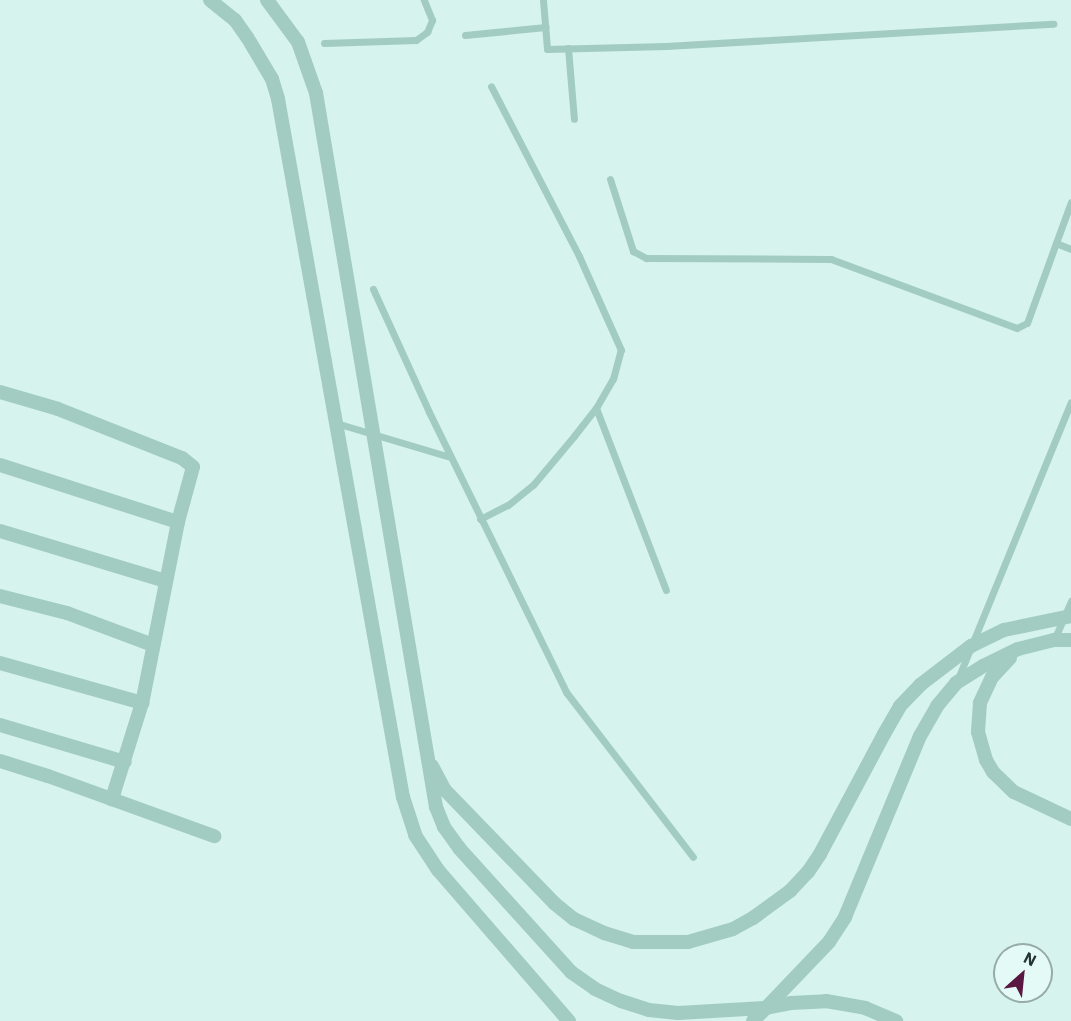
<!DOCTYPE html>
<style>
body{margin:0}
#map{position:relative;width:1071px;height:1021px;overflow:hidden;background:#d6f3ee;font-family:"IBM Plex Sans",sans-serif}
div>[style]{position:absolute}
.service>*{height:7px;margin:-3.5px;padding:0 3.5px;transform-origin:3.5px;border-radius:3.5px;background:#a2ccc2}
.minor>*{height:14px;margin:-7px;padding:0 7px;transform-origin:7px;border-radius:7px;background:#a2ccc2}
.minor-bridge>*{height:14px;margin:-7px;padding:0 7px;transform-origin:7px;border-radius:7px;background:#a2ccc2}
span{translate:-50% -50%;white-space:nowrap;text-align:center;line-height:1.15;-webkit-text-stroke:4.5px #e3faf7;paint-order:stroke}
.north{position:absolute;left:993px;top:943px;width:60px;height:60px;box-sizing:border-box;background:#e3faf7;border:2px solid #97aba7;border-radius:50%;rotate:27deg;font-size:16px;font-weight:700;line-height:24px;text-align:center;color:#25352f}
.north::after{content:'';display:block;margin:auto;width:21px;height:27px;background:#5a1741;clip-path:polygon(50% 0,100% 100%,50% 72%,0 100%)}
</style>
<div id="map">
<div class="service">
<i style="left:543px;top:0;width:49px;rotate:85.3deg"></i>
<i style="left:547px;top:49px;width:119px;rotate:-1.4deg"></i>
<i style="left:666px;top:46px;width:388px;rotate:-3.3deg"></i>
<i style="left:465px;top:35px;width:81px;rotate:-5.6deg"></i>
<i style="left:324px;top:43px;width:92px;rotate:-1.9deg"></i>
<i style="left:416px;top:40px;width:14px;rotate:-36deg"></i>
<i style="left:427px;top:32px;width:13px;rotate:-67deg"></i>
<i style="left:432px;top:20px;width:22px;rotate:-112deg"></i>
<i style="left:568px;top:48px;width:71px;rotate:85.2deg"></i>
<i style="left:610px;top:179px;width:76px;rotate:72.3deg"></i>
<i style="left:633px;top:251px;width:15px;rotate:28deg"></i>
<i style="left:646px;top:258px;width:185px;rotate:0.3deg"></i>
<i style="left:831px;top:259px;width:198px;rotate:20.4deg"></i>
<i style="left:1017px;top:328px;width:11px;rotate:-27deg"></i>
<i style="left:1027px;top:323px;width:85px;rotate:-70.1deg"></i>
<i style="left:1071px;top:202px;width:44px;rotate:110.1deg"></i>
<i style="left:1056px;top:243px;width:16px;rotate:22deg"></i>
<i style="left:373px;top:289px;width:135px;rotate:65.5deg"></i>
<i style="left:429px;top:412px;width:312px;rotate:63.9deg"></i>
<i style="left:566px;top:692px;width:208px;rotate:52.4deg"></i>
<i style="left:596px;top:408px;width:195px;rotate:69deg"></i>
<i style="left:336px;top:423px;width:119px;rotate:16.6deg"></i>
<i style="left:480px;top:519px;width:31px;rotate:-27deg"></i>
<i style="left:508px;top:505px;width:32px;rotate:-39deg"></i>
<i style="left:533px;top:485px;width:64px;rotate:-50.1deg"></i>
<i style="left:574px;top:436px;width:36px;rotate:-52deg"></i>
<i style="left:596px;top:408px;width:34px;rotate:-60deg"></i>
<i style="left:613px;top:379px;width:30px;rotate:-75deg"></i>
<i style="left:621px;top:350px;width:103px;rotate:-114.1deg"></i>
<i style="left:579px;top:256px;width:191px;rotate:-117.4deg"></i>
<i style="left:1054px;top:640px;width:43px;rotate:-66.4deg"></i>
<i style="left:957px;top:681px;width:301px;rotate:-67.8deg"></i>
</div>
<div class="minor">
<i style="left:210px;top:0;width:32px;rotate:39deg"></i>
<i style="left:235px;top:20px;width:21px;rotate:55deg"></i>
<i style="left:247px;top:37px;width:49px;rotate:59.2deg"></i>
<i style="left:272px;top:79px;width:21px;rotate:73deg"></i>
<i style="left:278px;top:99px;width:709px;rotate:79.85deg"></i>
<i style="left:403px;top:797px;width:40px;rotate:72deg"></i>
<i style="left:415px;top:835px;width:42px;rotate:56.7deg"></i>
<i style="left:438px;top:870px;width:200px;rotate:49.1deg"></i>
<i style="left:267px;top:0;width:52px;rotate:53.6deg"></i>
<i style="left:298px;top:42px;width:54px;rotate:70.6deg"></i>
<i style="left:316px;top:93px;width:724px;rotate:80.46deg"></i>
<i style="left:436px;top:807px;width:22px;rotate:68deg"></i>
<i style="left:444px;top:827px;width:26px;rotate:54deg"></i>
<i style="left:459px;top:848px;width:167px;rotate:47.9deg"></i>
<i style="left:571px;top:972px;width:29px;rotate:35deg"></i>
<i style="left:595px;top:989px;width:29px;rotate:25deg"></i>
<i style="left:621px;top:1001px;width:29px;rotate:18deg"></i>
<i style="left:649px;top:1010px;width:29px;rotate:6deg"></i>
<i style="left:678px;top:1013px;width:88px;rotate:-3.3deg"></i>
<i style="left:766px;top:1008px;width:91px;rotate:-46.3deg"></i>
<i style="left:829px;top:942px;width:30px;rotate:-57deg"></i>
<i style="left:845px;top:917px;width:196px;rotate:-67.5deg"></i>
<i style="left:920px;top:736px;width:34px;rotate:-60deg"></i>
<i style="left:937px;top:706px;width:30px;rotate:-50deg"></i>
<i style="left:956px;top:683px;width:32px;rotate:-32deg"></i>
<i style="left:983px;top:666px;width:39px;rotate:-26deg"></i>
<i style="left:1018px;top:649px;width:37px;rotate:-14deg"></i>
<i style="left:1054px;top:640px;width:17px"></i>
<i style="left:0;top:392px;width:60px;rotate:16.3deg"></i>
<i style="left:58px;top:409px;width:133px;rotate:21.6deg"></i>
<i style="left:182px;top:458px;width:14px;rotate:39deg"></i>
<i style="left:193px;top:467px;width:57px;rotate:105.3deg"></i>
<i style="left:178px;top:522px;width:185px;rotate:101.2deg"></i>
<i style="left:142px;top:703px;width:101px;rotate:107.4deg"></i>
<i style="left:0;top:465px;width:187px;rotate:17.8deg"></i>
<i style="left:0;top:531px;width:173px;rotate:16.8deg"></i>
<i style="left:0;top:596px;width:69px;rotate:14.2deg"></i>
<i style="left:67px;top:613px;width:92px;rotate:20.4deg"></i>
<i style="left:1010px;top:658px;width:26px;rotate:133deg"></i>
<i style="left:992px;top:677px;width:29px;rotate:115deg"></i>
<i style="left:980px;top:703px;width:29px;rotate:94deg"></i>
<i style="left:978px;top:732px;width:29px;rotate:74deg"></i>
<i style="left:986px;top:760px;width:14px;rotate:60deg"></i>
<i style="left:993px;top:772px;width:29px;rotate:44deg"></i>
<i style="left:1014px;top:792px;width:63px;rotate:25.3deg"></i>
<i style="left:0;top:663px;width:148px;rotate:15.7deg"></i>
<i style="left:0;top:725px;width:130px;rotate:16.5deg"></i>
<i style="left:0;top:761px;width:50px;rotate:17.4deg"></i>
<i style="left:48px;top:776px;width:177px;rotate:19.9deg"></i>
<i style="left:432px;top:766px;width:26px;rotate:62deg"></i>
<i style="left:444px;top:789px;width:158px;rotate:46deg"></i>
<i style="left:554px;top:903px;width:26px;rotate:39deg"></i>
<i style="left:574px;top:919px;width:33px;rotate:25deg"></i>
<i style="left:753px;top:1021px;width:18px;rotate:-45deg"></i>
<i style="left:766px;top:1008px;width:25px;rotate:-11deg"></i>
<i style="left:791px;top:1003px;width:35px;rotate:-3deg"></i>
<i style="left:826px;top:1001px;width:40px;rotate:10deg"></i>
<i style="left:865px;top:1008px;width:34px;rotate:23deg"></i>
</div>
<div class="minor-bridge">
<i style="left:604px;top:933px;width:30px;rotate:17deg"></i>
<i style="left:633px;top:942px;width:55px"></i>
<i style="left:688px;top:942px;width:47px;rotate:-16.1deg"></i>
<i style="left:733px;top:929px;width:23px;rotate:-29deg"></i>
<i style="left:753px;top:918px;width:46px;rotate:-36.1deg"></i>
<i style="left:790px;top:891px;width:26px;rotate:-47deg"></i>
<i style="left:808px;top:872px;width:22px;rotate:-56deg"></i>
<i style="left:820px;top:854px;width:136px;rotate:-61.9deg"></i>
<i style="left:884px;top:734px;width:32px;rotate:-60deg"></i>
<i style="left:900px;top:706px;width:29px;rotate:-46deg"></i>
<i style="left:920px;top:685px;width:64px;rotate:-37.4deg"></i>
<i style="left:971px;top:646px;width:37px;rotate:-26deg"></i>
<i style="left:1004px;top:630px;width:68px;rotate:-11.8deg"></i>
</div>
<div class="north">N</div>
</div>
